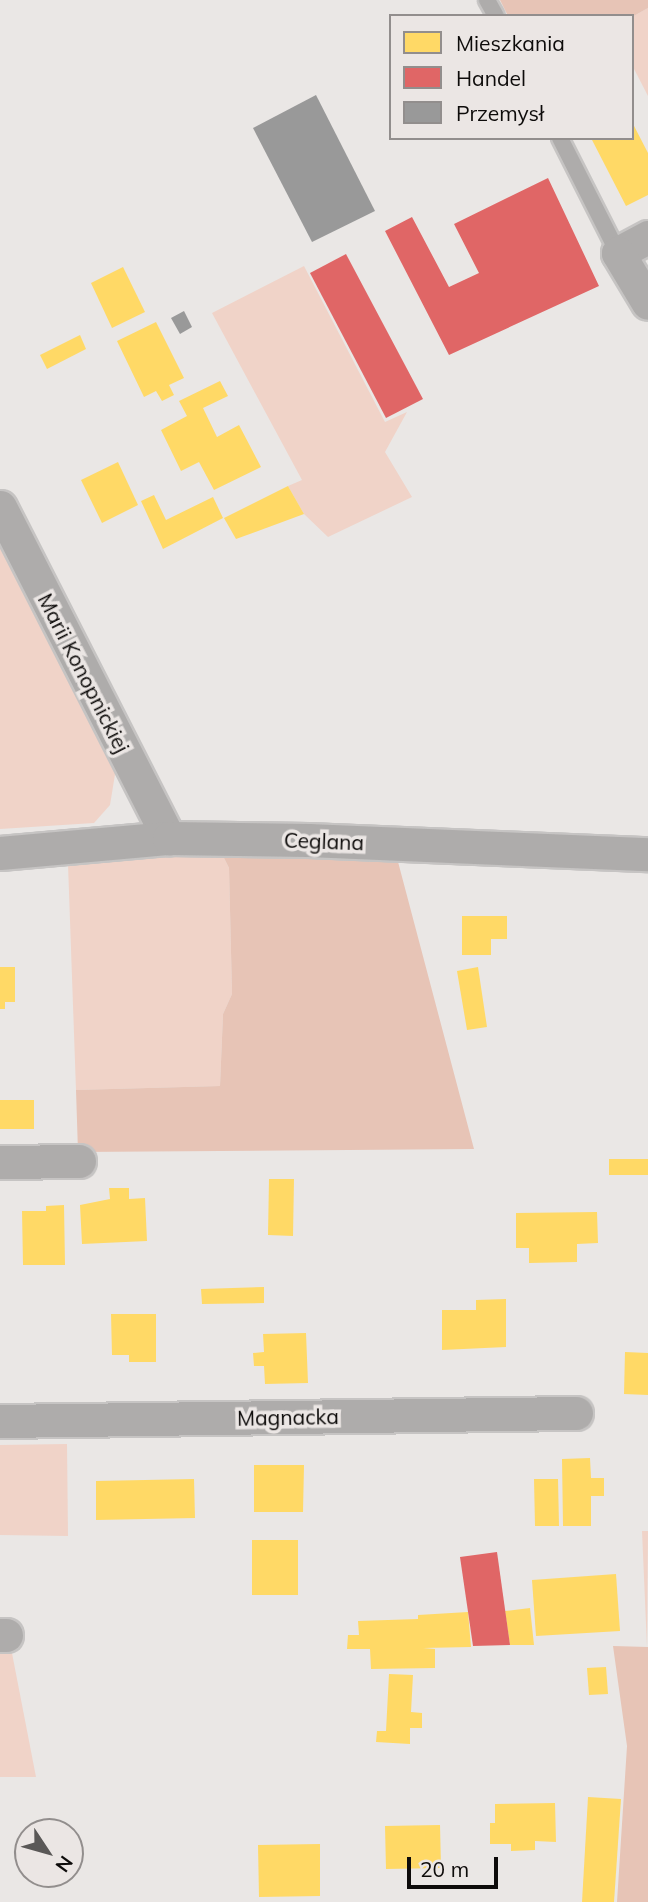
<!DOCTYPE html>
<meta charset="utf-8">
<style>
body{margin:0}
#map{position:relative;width:648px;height:1902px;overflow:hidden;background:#eae7e5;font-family:Mulish,sans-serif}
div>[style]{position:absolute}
.green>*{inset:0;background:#f0d3c8}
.forest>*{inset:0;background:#e7c4b6}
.homes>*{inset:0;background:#ffd966}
.shops>*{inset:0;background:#e06666}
.industry>*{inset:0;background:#999}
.roads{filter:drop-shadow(2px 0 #c6c4c3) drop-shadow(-2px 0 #c6c4c3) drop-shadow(0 2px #c6c4c3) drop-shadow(0 -2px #c6c4c3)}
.lane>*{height:16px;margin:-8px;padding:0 8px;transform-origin:8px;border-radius:8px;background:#aeacab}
.street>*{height:33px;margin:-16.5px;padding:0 16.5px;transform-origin:16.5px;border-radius:16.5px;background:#aeacab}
span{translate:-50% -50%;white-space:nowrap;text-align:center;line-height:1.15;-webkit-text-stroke:7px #ebe6e4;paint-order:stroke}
.street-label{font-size:21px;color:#0d0b0a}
.legend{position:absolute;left:389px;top:14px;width:245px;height:126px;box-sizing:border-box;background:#ebe6e4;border:2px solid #928e8d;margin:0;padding:9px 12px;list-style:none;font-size:21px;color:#0d0b0a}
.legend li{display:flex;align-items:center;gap:14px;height:35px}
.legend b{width:35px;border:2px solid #928e8d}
.north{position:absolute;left:14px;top:1818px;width:70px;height:70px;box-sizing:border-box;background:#ebe6e4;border:2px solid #928e8d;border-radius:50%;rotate:126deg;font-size:19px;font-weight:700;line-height:28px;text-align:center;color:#0d0b0a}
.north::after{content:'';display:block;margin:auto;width:24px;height:32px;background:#5a5857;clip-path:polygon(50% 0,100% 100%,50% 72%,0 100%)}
.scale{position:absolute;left:407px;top:1857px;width:91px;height:32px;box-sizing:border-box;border:4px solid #0d0b0a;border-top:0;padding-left:9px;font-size:21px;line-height:24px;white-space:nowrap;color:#0d0b0a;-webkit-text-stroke:5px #ebe6e4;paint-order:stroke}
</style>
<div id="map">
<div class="green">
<i style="clip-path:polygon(648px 8px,648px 96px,632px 65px,632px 17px)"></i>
<i style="clip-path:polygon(304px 266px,385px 422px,407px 412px,385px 452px,412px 497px,328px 537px,304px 514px,288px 486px,302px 480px,212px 313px)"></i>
<i style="clip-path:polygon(0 526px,119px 750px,110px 805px,94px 823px,0 829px)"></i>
<i style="clip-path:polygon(220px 850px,229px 868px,232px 994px,223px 1014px,220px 1086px,76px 1090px,68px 864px)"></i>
<i style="clip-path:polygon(67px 1444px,68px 1536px,0 1535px,0 1445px)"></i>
<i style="clip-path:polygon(642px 1531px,648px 1531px,647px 1647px)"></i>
<i style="clip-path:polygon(0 1648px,11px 1648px,36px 1777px,0 1777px)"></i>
</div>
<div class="forest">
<i style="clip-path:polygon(500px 0,648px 0,648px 8px,632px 17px,508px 16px)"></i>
<i style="clip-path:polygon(220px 850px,397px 858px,474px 1149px,78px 1152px,76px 1090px,220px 1086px,223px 1014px,232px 994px,229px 868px)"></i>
<i style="clip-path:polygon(613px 1646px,648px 1647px,648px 1902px,617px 1902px,627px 1746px)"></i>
</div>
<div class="homes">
<i style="clip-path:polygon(632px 122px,648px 153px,648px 195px,626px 206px,591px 138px,632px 138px)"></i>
<i style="clip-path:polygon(123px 267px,145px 312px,112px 328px,91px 283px)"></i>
<i style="clip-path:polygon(156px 322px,184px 378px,169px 385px,174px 395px,162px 401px,156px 391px,144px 397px,117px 341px)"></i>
<i style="clip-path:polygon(80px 335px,86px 349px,47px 369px,40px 355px)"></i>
<i style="clip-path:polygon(220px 381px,228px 396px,203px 408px,217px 437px,239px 425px,261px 467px,214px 490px,199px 462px,181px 471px,161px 430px,187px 416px,179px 401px)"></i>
<i style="clip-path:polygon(118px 462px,138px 505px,102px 523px,81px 480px)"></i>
<i style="clip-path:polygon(288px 486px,304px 514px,236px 539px,224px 518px)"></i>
<i style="clip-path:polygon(154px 495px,166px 520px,213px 497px,223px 518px,163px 549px,141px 501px)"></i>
<i style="clip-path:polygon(462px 916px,507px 916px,507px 939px,491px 939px,491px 955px,462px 955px)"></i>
<i style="clip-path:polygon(0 967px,15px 967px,15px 1002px,5px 1002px,5px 1009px,0 1009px)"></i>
<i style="clip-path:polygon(478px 967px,487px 1027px,467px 1030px,457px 971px)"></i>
<i style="clip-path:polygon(0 1100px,34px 1100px,34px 1129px,0 1129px)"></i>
<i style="clip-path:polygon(609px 1159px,648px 1159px,648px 1175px,609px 1175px)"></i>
<i style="clip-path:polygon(269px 1179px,294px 1179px,293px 1236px,268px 1235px)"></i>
<i style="clip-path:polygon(109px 1188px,129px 1188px,129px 1199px,145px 1198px,147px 1241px,82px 1244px,80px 1205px,110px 1199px)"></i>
<i style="clip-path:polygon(64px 1205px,65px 1265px,23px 1265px,22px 1211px,46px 1211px,46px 1206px)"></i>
<i style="clip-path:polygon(597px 1212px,598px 1243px,577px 1244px,577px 1262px,529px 1263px,529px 1248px,516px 1248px,516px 1213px)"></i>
<i style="clip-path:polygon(264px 1287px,264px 1303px,202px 1304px,201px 1289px)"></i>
<i style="clip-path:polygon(506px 1299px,506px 1347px,442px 1350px,442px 1310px,476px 1310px,476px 1300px)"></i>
<i style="clip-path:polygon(111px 1314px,156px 1314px,156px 1362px,129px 1362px,129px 1355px,112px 1355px)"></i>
<i style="clip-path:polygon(306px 1333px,308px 1383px,265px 1384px,264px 1366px,254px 1366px,253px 1353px,264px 1352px,263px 1334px)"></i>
<i style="clip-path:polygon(625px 1352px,648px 1353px,648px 1395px,624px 1394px)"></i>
<i style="clip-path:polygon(590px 1458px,591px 1478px,604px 1478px,604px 1496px,591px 1496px,591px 1526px,563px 1526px,562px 1459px)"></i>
<i style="clip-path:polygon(254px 1465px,304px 1465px,303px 1512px,254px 1512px)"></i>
<i style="clip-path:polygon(194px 1479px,195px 1518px,96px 1520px,96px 1481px)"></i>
<i style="clip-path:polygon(534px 1479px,558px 1479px,559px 1526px,535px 1526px)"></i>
<i style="clip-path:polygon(252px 1540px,298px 1540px,298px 1595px,252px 1595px)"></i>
<i style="clip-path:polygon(616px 1574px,620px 1631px,536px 1636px,532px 1580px)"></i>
<i style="clip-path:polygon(530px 1608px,534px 1645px,510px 1645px,505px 1611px)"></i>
<i style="clip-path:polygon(468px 1612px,471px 1647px,423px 1648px,435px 1649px,435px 1668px,371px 1669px,370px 1649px,347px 1649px,348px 1635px,359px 1635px,358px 1621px,418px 1619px,418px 1615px)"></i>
<i style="clip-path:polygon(606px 1667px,608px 1694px,589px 1695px,587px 1668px)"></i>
<i style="clip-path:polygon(389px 1674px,413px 1675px,411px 1712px,422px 1713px,422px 1728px,410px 1728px,410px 1744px,376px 1742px,377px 1731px,386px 1731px)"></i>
<i style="clip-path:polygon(588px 1797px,621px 1799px,614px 1902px,582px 1902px)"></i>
<i style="clip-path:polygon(555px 1803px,556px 1842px,535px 1841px,535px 1850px,511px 1851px,511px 1844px,490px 1844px,490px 1823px,495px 1823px,495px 1804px)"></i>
<i style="clip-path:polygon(440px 1825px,441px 1868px,386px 1869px,385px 1826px)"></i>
<i style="clip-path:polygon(320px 1844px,320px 1896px,259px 1897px,258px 1845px)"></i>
</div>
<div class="shops">
<i style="clip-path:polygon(548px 178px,599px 286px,449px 355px,385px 231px,412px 217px,449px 287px,479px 273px,454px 224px)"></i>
<i style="clip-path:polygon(346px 254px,423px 399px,386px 418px,310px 273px)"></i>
<i style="clip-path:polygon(497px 1552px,510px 1645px,473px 1646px,460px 1557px)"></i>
</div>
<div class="industry">
<i style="clip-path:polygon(316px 95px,375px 211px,312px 242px,253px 128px)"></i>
<i style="clip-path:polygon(184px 311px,192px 327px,180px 334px,171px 318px)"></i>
</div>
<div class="roads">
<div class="lane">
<i style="left:487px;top:0;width:18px;rotate:61deg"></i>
<i style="left:560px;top:138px;width:129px;rotate:63.2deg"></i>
</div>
<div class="street">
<i style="left:648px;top:237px;width:34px;rotate:152deg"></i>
<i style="left:618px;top:253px;width:58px;rotate:59deg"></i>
<i style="left:0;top:507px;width:372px;rotate:63deg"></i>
<i style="left:0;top:853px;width:170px;rotate:-5.1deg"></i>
<i style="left:169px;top:838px;width:139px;rotate:0.8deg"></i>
<i style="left:308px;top:840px;width:340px;rotate:2.4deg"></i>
<i style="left:0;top:1162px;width:79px;rotate:-0.7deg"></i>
<i style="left:0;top:1421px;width:576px;rotate:-0.8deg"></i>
<i style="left:0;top:1635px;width:6px"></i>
</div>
</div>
<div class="street-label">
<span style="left:84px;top:673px;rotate:63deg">Marii Konopnickiej</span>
<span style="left:324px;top:841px;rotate:2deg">Ceglana</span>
<span style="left:288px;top:1417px;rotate:-1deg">Magnacka</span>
</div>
<ul class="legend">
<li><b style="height:19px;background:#ffd966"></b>Mieszkania</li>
<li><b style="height:19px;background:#e06666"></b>Handel</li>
<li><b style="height:19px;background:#999"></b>Przemysł</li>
</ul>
<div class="north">N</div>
<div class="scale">20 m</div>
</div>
